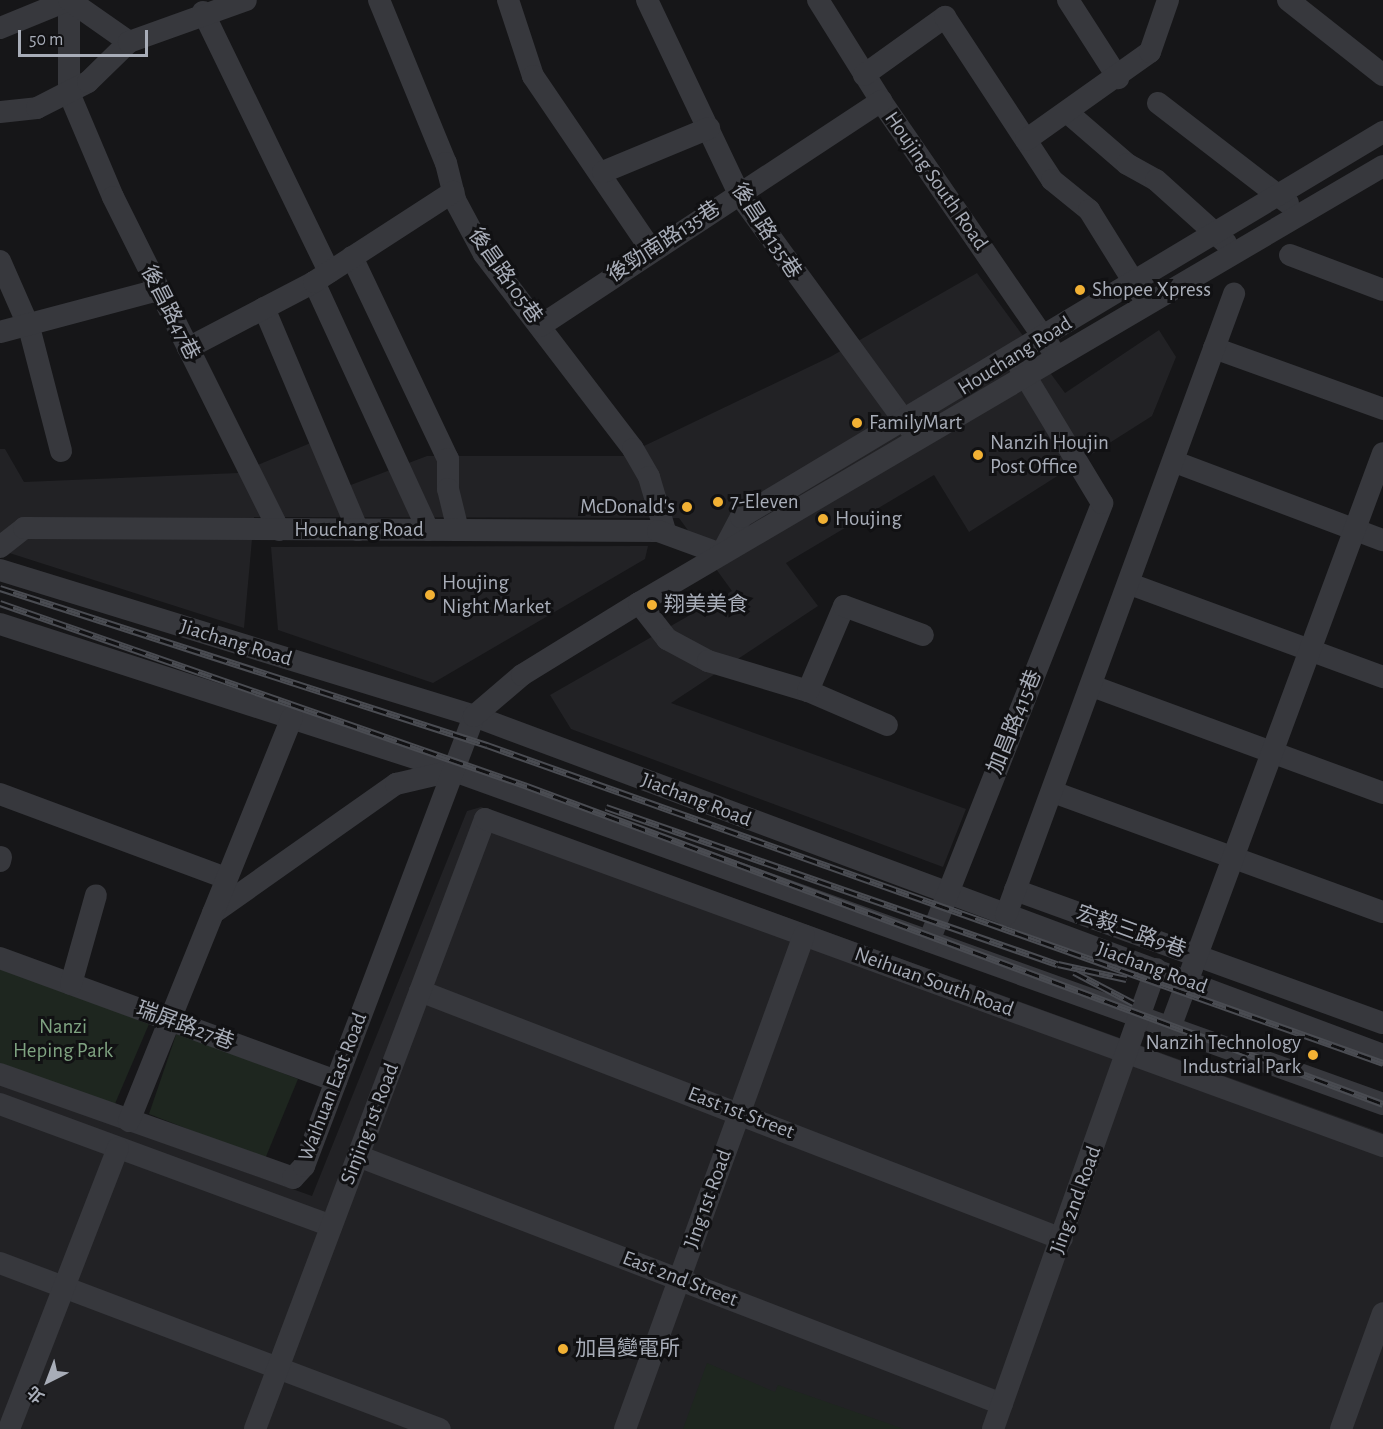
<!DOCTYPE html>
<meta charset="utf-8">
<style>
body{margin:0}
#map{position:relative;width:1383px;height:1429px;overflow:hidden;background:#161618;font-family:"Alegreya Sans","Noto Sans TC",sans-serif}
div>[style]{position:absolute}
.built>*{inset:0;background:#222225}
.green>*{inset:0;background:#1e261f}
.minor>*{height:22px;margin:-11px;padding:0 11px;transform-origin:11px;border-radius:11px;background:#37383d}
.rail>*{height:7px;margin-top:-3.5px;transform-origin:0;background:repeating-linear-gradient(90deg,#111113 0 14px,#4a4c52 0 28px);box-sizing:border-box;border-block:2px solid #4a4c52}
.dots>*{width:16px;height:16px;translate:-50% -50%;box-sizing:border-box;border:3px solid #111113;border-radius:50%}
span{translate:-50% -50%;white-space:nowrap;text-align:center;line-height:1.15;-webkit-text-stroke:6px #111113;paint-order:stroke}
.street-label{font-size:21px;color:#a8adb8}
.poi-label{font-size:21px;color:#a8adb8}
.left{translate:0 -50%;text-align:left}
.right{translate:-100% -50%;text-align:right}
.park-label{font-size:21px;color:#7fa381}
.north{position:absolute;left:18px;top:1351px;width:60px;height:60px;-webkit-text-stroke:4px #111113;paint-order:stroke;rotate:222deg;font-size:16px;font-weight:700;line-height:24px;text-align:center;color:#a8adb8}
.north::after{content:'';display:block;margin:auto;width:21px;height:27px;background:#a8adb8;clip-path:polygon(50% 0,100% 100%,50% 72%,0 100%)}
.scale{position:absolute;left:18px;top:30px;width:130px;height:27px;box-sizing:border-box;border:3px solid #a8adb8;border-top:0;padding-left:8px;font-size:18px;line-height:21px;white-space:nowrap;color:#a8adb8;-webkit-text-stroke:4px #111113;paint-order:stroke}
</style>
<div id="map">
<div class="built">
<i style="clip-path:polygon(977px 273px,1065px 393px,1159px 330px,1176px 357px,1152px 416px,969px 532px,934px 475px,786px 563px,818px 606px,671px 703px,966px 809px,943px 867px,571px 729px,550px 695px,732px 591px,679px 518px,254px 517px,244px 628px,0 550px,0 449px,5px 449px,24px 482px,238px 473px,313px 442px,335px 491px,427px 456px,623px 456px,830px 357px)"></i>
<i style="clip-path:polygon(648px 546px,645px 559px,433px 683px,278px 630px,271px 547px)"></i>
<i style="clip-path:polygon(481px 807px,1383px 1133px,1383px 1429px,0 1429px,0 1084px,312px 1196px,467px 811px)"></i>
</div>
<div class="green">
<i style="clip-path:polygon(0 967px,149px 1024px,114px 1106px,0 1063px)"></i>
<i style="clip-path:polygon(177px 1032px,298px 1079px,265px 1159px,149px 1114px)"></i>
<i style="clip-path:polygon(707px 1363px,775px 1392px,778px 1385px,904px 1429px,683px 1429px)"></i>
</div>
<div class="minor">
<i style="left:69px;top:0;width:93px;rotate:90deg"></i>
<i style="left:69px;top:93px;width:113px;rotate:67.1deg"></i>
<i style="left:113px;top:197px;width:372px;rotate:63.5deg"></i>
<i style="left:379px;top:0;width:176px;rotate:67.7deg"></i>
<i style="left:446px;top:163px;width:38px;rotate:76deg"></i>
<i style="left:455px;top:200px;width:61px;rotate:61.8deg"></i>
<i style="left:484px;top:254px;width:245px;rotate:52.6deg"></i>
<i style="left:633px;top:449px;width:32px;rotate:60deg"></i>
<i style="left:649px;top:477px;width:56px;rotate:73.5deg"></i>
<i style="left:508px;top:0;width:80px;rotate:71.8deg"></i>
<i style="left:533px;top:76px;width:208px;rotate:55.8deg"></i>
<i style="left:647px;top:0;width:215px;rotate:64.6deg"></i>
<i style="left:739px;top:194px;width:296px;rotate:53.9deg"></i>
<i style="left:818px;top:0;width:119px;rotate:58deg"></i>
<i style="left:881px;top:101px;width:302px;rotate:55.5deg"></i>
<i style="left:1068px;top:0;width:93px;rotate:57.3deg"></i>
<i style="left:1288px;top:0;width:121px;rotate:38.3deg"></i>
<i style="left:203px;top:12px;width:289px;rotate:64.1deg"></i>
<i style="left:0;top:28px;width:74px;rotate:-22.1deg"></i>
<i style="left:69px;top:0;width:73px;rotate:35deg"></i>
<i style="left:864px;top:75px;width:100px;rotate:-35.6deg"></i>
<i style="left:945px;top:17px;width:195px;rotate:56.7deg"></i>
<i style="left:1052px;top:180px;width:48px;rotate:39deg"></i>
<i style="left:1089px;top:210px;width:100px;rotate:58.1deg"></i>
<i style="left:1158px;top:103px;width:164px;rotate:37.6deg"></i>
<i style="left:0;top:112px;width:37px;rotate:-6deg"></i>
<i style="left:37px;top:108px;width:57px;rotate:-27deg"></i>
<i style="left:88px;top:82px;width:57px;rotate:-44.3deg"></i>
<i style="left:129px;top:42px;width:124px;rotate:-19.7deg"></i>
<i style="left:1068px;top:113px;width:78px;rotate:40.8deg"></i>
<i style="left:1127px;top:164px;width:33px;rotate:29deg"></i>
<i style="left:1156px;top:180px;width:94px;rotate:42deg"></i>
<i style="left:1026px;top:140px;width:152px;rotate:-35.4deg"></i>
<i style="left:1150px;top:52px;width:55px;rotate:-70.9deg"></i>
<i style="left:603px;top:172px;width:115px;rotate:-22.5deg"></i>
<i style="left:1290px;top:255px;width:99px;rotate:20.6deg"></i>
<i style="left:352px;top:257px;width:224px;rotate:64.6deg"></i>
<i style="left:448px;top:459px;width:30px;rotate:90deg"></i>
<i style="left:448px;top:489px;width:42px;rotate:76.3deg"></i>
<i style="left:0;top:261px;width:72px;rotate:66.3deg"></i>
<i style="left:29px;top:327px;width:128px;rotate:75.5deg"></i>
<i style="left:314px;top:282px;width:273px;rotate:65.3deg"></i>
<i style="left:264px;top:308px;width:241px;rotate:67.1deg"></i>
<i style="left:540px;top:326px;width:409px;rotate:-33.4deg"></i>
<i style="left:0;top:332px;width:163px;rotate:-14.9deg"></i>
<i style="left:188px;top:348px;width:142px;rotate:-27.6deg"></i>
<i style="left:314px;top:282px;width:166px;rotate:-32.9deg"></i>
<i style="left:1214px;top:348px;width:180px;rotate:19.8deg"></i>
<i style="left:1175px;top:462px;width:222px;rotate:20.6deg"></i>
<i style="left:0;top:547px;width:31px;rotate:-38deg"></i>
<i style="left:24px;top:528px;width:634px;rotate:0.27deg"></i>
<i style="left:658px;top:531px;width:67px;rotate:20.1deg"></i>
<i style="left:722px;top:553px;width:41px;rotate:-62.2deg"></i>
<i style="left:741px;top:517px;width:749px;rotate:-30.95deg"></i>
<i style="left:0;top:570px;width:496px;rotate:17.1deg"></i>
<i style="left:474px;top:716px;width:970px;rotate:20.45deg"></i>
<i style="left:1130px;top:584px;width:270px;rotate:20.2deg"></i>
<i style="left:639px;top:603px;width:46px;rotate:52.1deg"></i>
<i style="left:667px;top:639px;width:47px;rotate:28.2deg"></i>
<i style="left:708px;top:661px;width:104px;rotate:16.7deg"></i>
<i style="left:808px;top:691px;width:86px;rotate:23.3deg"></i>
<i style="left:0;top:624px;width:477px;rotate:17.9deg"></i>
<i style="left:454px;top:771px;width:987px;rotate:19.72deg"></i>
<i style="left:1092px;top:686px;width:310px;rotate:20.2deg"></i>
<i style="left:808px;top:691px;width:92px;rotate:-67deg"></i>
<i style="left:844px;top:606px;width:84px;rotate:20.2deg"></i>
<i style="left:1053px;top:792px;width:351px;rotate:20deg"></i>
<i style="left:0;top:794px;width:241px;rotate:20.4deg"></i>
<i style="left:0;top:861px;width:4px;rotate:-76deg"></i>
<i style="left:1015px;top:890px;width:391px;rotate:19.9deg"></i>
<i style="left:213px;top:913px;width:224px;rotate:-35.2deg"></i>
<i style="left:396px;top:784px;width:57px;rotate:-13.1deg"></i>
<i style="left:1006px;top:915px;width:662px;rotate:-69.84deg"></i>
<i style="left:929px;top:941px;width:471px;rotate:-68.4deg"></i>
<i style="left:1102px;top:503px;width:159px;rotate:-121.1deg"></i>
<i style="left:0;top:958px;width:358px;rotate:20.1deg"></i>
<i style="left:71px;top:984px;width:92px;rotate:-74.3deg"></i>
<i style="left:420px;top:991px;width:688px;rotate:21.12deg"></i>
<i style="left:1170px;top:1028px;width:613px;rotate:-69.67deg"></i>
<i style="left:0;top:1074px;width:311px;rotate:19.5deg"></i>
<i style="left:293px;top:1178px;width:16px;rotate:-47deg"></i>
<i style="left:304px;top:1166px;width:481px;rotate:-69.3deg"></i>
<i style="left:474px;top:716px;width:63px;rotate:-40.5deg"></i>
<i style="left:522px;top:675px;width:137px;rotate:-31.6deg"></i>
<i style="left:639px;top:603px;width:863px;rotate:-30.43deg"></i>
<i style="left:0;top:1104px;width:353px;rotate:20.2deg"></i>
<i style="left:129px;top:1121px;width:435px;rotate:-68deg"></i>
<i style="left:358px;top:1156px;width:690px;rotate:21.06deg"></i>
<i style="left:0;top:1263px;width:470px;rotate:20.7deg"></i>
<i style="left:9px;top:1429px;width:301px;rotate:-68.8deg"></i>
<i style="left:255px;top:1429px;width:652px;rotate:-69.34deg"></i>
<i style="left:485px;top:819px;width:956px;rotate:20.01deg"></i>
<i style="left:625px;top:1429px;width:525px;rotate:-70.08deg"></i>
<i style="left:993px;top:1429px;width:488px;rotate:-70.5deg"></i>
<i style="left:1341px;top:1429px;width:123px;rotate:-70.1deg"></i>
</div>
<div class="rail">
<i style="left:0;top:588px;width:512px;rotate:17.87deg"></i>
<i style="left:487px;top:745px;width:951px;rotate:19.54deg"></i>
<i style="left:0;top:603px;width:558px;rotate:19.15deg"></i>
<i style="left:527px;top:786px;width:913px;rotate:20.38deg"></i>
<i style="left:606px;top:807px;width:478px;rotate:19.2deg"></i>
<i style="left:1058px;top:964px;width:70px;rotate:12.4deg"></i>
<i style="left:1074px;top:972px;width:67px;rotate:27.7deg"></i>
</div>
<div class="dots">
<i style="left:1080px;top:290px;background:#f2b134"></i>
<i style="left:857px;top:423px;background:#f2b134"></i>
<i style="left:978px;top:455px;background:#f2b134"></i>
<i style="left:718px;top:502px;background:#f2b134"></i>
<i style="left:687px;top:507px;background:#f2b134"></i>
<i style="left:823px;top:519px;background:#f2b134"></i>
<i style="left:430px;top:595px;background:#f2b134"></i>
<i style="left:652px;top:605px;background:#f2b134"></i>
<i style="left:1313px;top:1055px;background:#f2b134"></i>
<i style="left:563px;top:1349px;background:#f2b134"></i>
</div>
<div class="street-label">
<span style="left:936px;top:181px;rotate:55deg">Houjing South Road</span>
<span style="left:766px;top:231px;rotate:57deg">後昌路135巷</span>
<span style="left:664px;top:242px;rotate:-33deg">後勁南路135巷</span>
<span style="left:505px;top:276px;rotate:55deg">後昌路105巷</span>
<span style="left:170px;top:313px;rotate:63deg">後昌路47巷</span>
<span style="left:1015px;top:356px;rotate:-32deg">Houchang Road</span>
<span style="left:359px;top:530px">Houchang Road</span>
<span style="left:236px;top:643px;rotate:17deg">Jiachang Road</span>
<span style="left:1015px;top:722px;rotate:-68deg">加昌路415巷</span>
<span style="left:696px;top:800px;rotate:21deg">Jiachang Road</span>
<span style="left:1131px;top:932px;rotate:20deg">宏毅三路9巷</span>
<span style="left:1152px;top:968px;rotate:20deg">Jiachang Road</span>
<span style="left:934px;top:982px;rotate:20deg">Neihuan South Road</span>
<span style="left:185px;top:1026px;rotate:20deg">瑞屏路27巷</span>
<span style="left:333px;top:1087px;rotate:-69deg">Waihuan East Road</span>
<span style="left:741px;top:1113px;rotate:21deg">East 1st Street</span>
<span style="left:370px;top:1124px;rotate:-69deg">Sinjing 1st Road</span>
<span style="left:708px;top:1199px;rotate:-70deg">Jing 1st Road</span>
<span style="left:1076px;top:1200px;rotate:-70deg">Jing 2nd Road</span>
<span style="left:680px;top:1279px;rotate:21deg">East 2nd Street</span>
</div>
<div class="poi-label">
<span class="left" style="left:1092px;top:290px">Shopee Xpress</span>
<span class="left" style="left:869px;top:423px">FamilyMart</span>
<span class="left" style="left:990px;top:455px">Nanzih Houjin<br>Post Office</span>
<span class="left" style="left:730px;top:502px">7-Eleven</span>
<span class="right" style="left:675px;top:507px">McDonald's</span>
<span class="left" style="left:835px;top:519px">Houjing</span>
<span class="left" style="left:442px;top:595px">Houjing<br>Night Market</span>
<span class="left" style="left:664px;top:605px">翔美美食</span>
<span class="right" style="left:1301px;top:1055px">Nanzih Technology<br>Industrial Park</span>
<span class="left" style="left:575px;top:1349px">加昌變電所</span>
</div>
<div class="park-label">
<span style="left:63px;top:1039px">Nanzi<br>Heping Park</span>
</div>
<div class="north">北</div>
<div class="scale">50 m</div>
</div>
